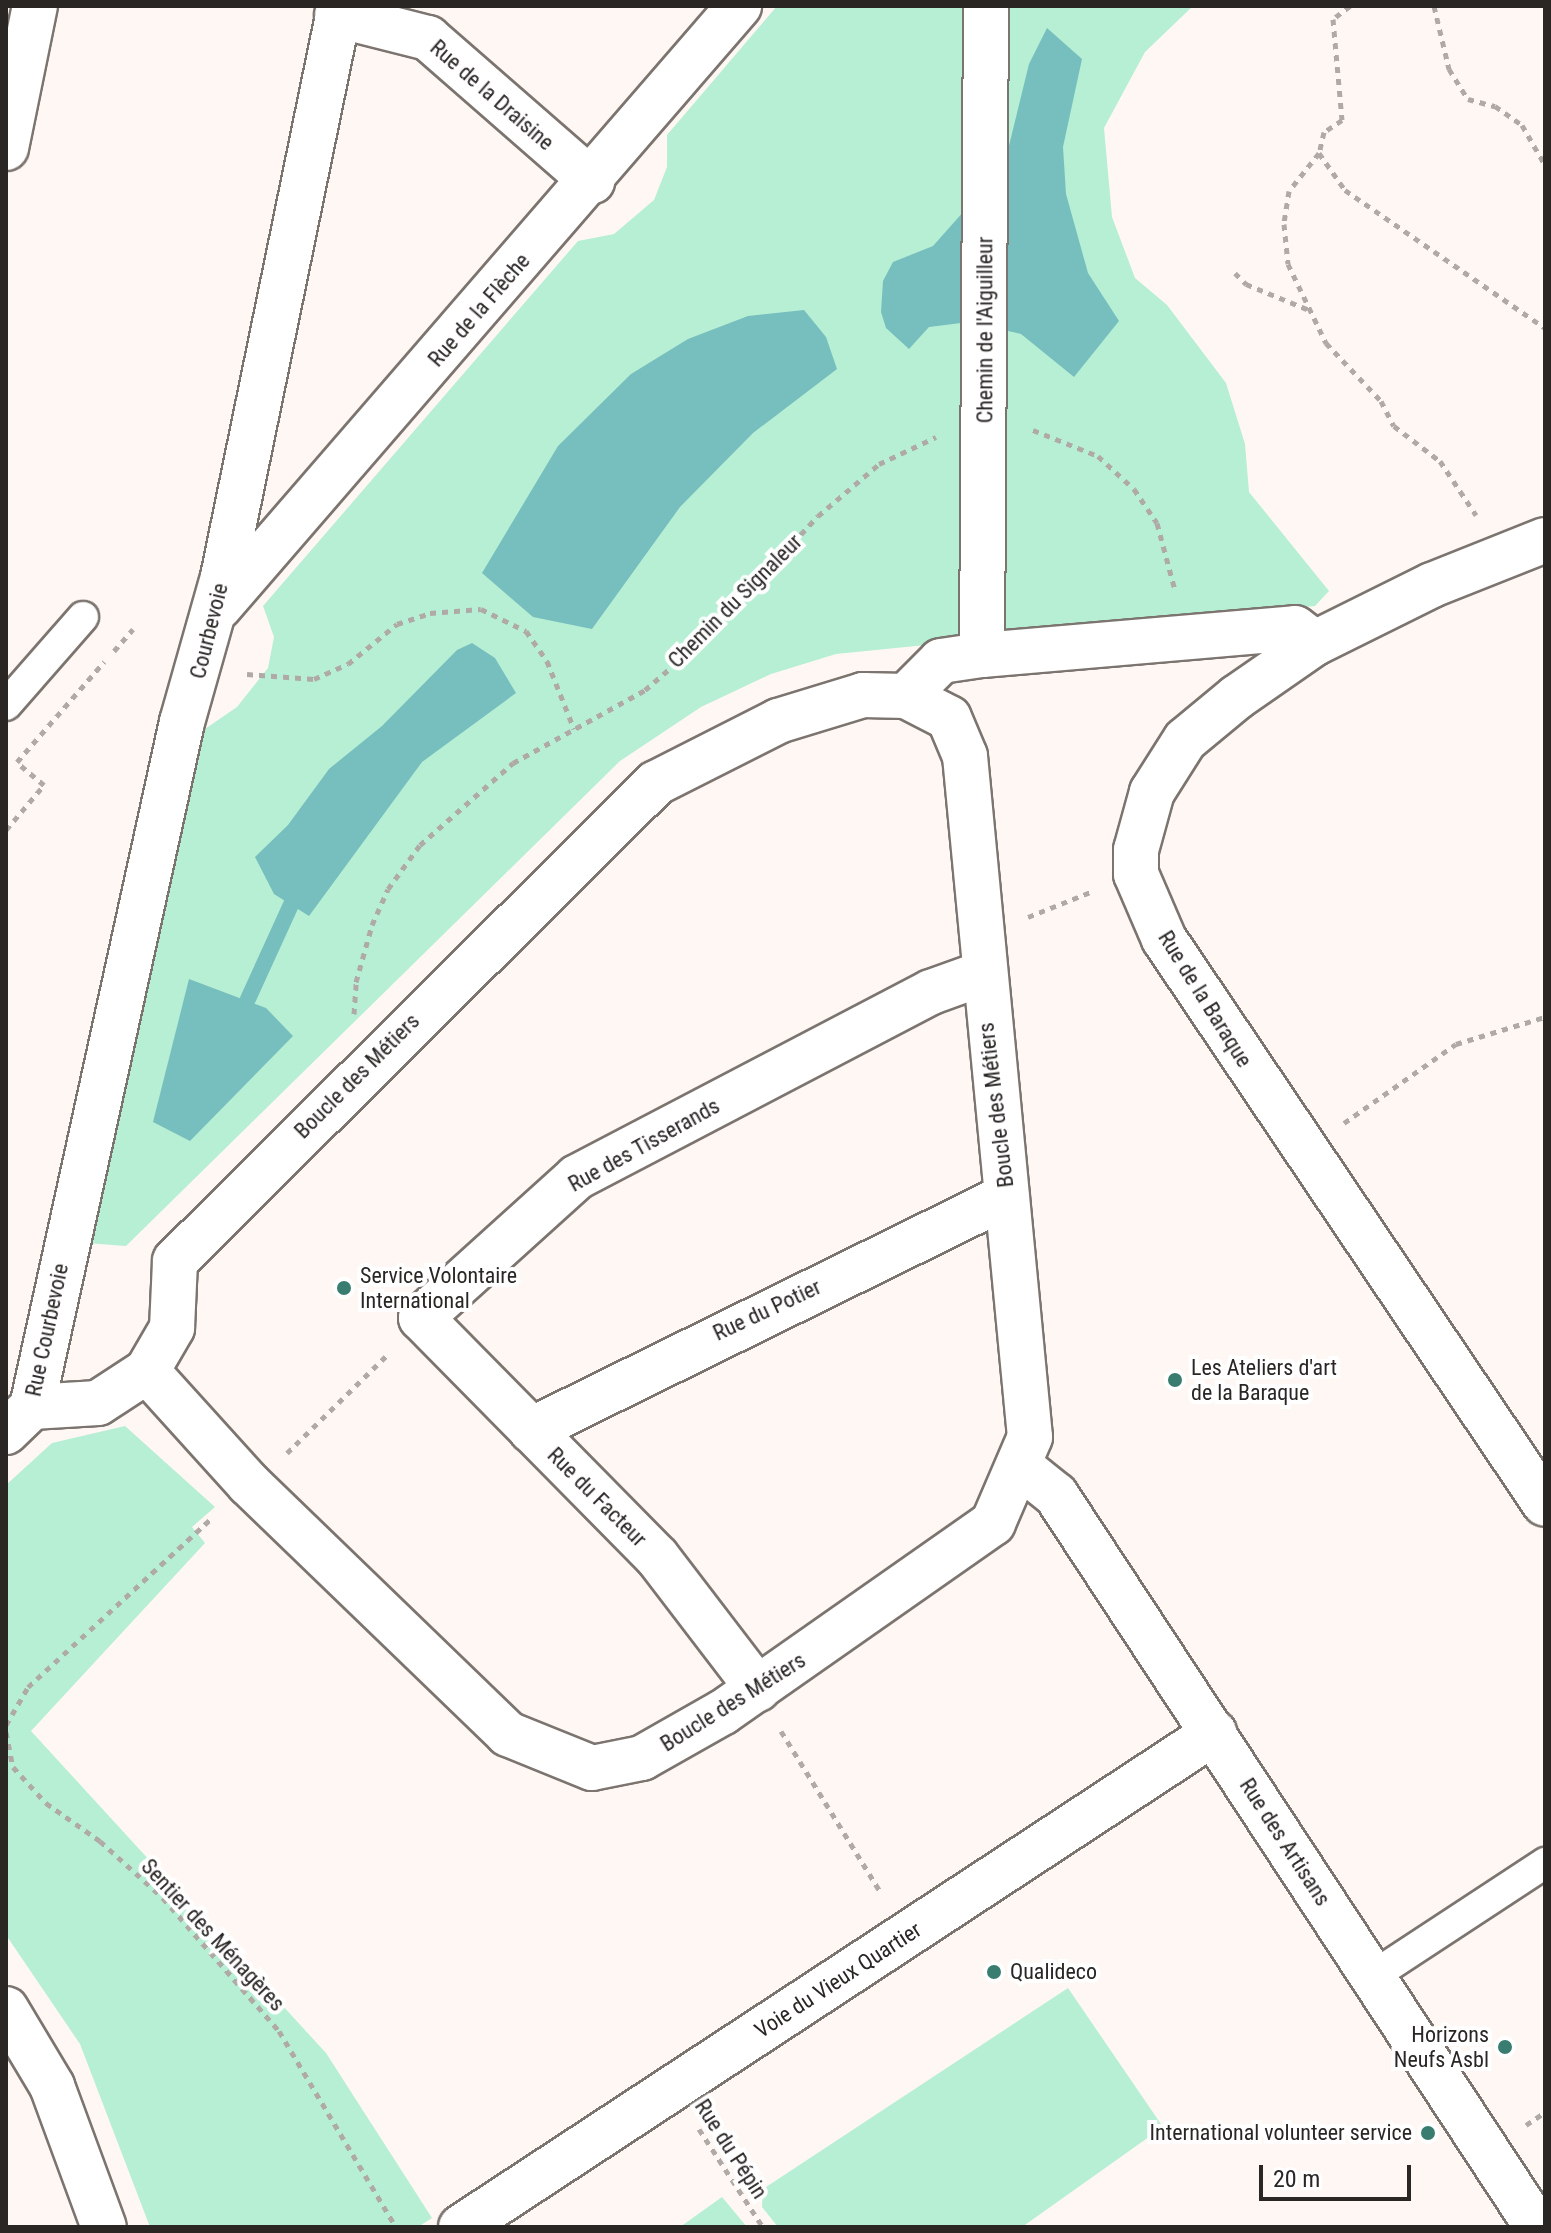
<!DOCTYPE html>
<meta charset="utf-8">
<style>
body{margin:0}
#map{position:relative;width:1551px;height:2233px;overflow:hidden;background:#fff7f3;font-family:"Roboto Condensed",sans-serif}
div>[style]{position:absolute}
.green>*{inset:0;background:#b6efd3}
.water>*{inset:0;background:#77bebe}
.stream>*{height:16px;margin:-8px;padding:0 8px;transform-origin:8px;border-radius:8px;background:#77bebe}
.path>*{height:5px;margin-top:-2.5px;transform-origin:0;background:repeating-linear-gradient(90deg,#b0aaa7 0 6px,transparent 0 12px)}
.roads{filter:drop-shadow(2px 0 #7c746f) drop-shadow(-2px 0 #7c746f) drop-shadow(0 2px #7c746f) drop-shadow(0 -2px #7c746f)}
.lane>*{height:30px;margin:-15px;padding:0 15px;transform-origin:15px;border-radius:15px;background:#fff}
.street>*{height:44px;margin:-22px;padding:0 22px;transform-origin:22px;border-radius:22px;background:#fff}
.secondary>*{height:44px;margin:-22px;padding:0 22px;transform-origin:22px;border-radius:22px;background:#fff}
.dots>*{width:22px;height:22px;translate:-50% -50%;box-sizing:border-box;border:4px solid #fff;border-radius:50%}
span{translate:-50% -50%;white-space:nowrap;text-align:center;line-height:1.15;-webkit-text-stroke:8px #fff;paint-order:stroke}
.street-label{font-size:22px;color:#292624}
.poi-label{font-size:22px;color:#292624}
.left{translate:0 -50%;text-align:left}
.right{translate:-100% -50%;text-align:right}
.frame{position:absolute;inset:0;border:8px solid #292624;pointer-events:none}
.scale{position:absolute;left:1259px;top:2165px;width:152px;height:36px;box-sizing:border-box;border:4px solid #292624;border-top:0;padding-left:10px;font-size:24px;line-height:28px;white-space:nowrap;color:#292624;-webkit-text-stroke:6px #fff;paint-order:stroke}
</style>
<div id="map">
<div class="green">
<i style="clip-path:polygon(777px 6px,1193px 6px,1145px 52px,1104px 128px,1112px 217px,1135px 278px,1167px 305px,1226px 383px,1245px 444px,1249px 492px,1329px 591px,1315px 606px,836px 654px,771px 674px,701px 707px,620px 761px,126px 1246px,86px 1243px,202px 731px,237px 707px,268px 668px,274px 637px,263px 606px,578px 241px,614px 234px,654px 200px,667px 167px,667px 135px)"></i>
<i style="clip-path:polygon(125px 1426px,215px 1507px,192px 1527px,205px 1543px,31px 1731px,326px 2053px,432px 2218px,418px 2227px,150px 2227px,80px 2044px,6px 1935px,6px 1485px,52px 1443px)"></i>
<i style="clip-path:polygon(1068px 1988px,1163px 2127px,1022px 2227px,778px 2227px,762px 2207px,763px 2189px)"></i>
<i style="clip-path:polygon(722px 2197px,747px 2227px,680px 2227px)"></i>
</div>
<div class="water">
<i style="clip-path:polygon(1047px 28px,1082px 59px,1063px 147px,1066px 194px,1088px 273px,1119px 321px,1074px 377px,1021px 334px,969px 322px,929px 327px,909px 349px,886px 328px,881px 312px,883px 281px,893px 262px,933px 246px,1004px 166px,1029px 64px)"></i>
<i style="clip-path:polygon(804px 310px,826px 337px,837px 369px,753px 433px,680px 507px,592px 629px,533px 617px,482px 573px,558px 446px,631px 374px,688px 339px,748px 316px)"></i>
<i style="clip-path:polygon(472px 643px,495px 658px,516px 693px,422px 762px,309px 916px,274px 894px,255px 857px,288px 825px,329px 769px,382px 726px,457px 650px)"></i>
<i style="clip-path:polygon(189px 979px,266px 1008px,293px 1036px,190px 1141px,153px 1122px)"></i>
</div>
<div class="stream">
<i style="left:248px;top:999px;width:123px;rotate:-65.5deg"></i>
</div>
<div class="path">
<i style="left:1350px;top:6px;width:21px;rotate:143deg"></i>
<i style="left:1333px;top:19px;width:101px;rotate:84.9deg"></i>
<i style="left:1342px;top:120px;width:22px;rotate:146deg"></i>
<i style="left:1324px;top:132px;width:22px;rotate:103deg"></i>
<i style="left:1319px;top:153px;width:48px;rotate:128.3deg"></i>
<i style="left:1289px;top:191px;width:33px;rotate:99deg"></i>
<i style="left:1284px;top:224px;width:40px;rotate:84.3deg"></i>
<i style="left:1288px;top:264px;width:88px;rotate:64.3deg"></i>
<i style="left:1326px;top:343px;width:80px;rotate:46.5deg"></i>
<i style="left:1381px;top:401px;width:28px;rotate:63deg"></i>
<i style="left:1394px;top:426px;width:58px;rotate:37.3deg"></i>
<i style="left:1440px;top:461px;width:65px;rotate:56.3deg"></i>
<i style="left:1434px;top:6px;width:65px;rotate:76.6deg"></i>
<i style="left:1449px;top:69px;width:36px;rotate:58deg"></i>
<i style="left:1468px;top:99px;width:28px;rotate:15deg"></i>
<i style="left:1495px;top:106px;width:33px;rotate:35deg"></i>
<i style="left:1522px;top:125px;width:46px;rotate:60.1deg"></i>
<i style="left:1319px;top:153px;width:45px;rotate:54.9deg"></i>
<i style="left:1345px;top:190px;width:243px;rotate:34.6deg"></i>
<i style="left:1235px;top:273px;width:16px;rotate:45deg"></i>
<i style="left:1246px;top:284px;width:68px;rotate:22.4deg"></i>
<i style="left:1033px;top:430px;width:70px;rotate:21.8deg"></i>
<i style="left:1098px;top:456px;width:49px;rotate:42.5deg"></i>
<i style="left:1134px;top:489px;width:41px;rotate:55.9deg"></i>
<i style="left:1157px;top:523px;width:69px;rotate:75deg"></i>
<i style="left:114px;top:651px;width:29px;rotate:-49deg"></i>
<i style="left:247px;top:674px;width:67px;rotate:4.3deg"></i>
<i style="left:314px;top:679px;width:37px;rotate:-24deg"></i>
<i style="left:348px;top:664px;width:63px;rotate:-39.2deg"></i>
<i style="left:397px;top:624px;width:35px;rotate:-18deg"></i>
<i style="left:430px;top:613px;width:51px;rotate:-4.5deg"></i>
<i style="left:481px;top:609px;width:50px;rotate:26.1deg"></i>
<i style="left:526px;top:631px;width:37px;rotate:55deg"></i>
<i style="left:547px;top:661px;width:73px;rotate:68.3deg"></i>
<i style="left:6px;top:830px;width:59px;rotate:-49.8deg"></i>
<i style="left:44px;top:785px;width:35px;rotate:-140deg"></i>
<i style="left:17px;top:762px;width:133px;rotate:-49deg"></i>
<i style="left:1028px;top:917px;width:70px;rotate:-21.8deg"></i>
<i style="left:354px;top:1014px;width:32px;rotate:-86deg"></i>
<i style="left:356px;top:982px;width:59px;rotate:-74.3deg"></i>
<i style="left:372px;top:925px;width:39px;rotate:-66deg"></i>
<i style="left:388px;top:889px;width:54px;rotate:-54deg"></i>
<i style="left:420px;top:845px;width:124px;rotate:-41.4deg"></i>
<i style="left:513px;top:763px;width:151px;rotate:-28.9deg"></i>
<i style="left:645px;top:690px;width:77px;rotate:-40.8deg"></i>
<i style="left:703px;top:640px;width:169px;rotate:-47.2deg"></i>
<i style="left:818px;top:516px;width:80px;rotate:-40.4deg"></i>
<i style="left:879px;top:464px;width:63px;rotate:-25.3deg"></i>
<i style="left:1344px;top:1123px;width:137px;rotate:-35.2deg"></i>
<i style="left:1456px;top:1044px;width:93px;rotate:-16.9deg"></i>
<i style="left:287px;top:1453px;width:141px;rotate:-44.4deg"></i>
<i style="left:6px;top:1725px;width:44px;rotate:-59.9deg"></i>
<i style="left:28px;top:1687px;width:251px;rotate:-42.6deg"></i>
<i style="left:781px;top:1731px;width:190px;rotate:58.3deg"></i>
<i style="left:6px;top:1732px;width:36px;rotate:79deg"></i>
<i style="left:13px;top:1767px;width:49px;rotate:47.5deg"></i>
<i style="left:46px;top:1803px;width:66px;rotate:35.1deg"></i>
<i style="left:100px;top:1841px;width:85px;rotate:42.1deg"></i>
<i style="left:163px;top:1898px;width:176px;rotate:48.9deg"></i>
<i style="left:279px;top:2031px;width:228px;rotate:59.2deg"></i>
<i style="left:1526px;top:2125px;width:23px;rotate:-34deg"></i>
<i style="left:699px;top:2129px;width:117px;rotate:56.9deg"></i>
</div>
<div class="roads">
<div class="lane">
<i style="left:6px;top:705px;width:117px;rotate:-48.8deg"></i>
<i style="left:1373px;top:1976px;width:206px;rotate:-33.3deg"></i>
</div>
<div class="street">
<i style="left:337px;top:15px;width:94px;rotate:14.2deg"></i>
<i style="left:428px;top:38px;width:218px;rotate:41.1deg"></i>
<i style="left:1545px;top:540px;width:122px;rotate:158.3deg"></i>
<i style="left:1432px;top:585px;width:131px;rotate:153.6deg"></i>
<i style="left:1315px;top:643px;width:95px;rotate:145.3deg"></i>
<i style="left:1237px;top:697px;width:67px;rotate:140.4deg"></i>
<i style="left:1185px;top:740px;width:62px;rotate:122.4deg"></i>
<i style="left:1152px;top:792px;width:60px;rotate:105.4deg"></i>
<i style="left:1136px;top:850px;width:24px;rotate:90deg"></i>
<i style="left:1136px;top:874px;width:71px;rotate:66.7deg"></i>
<i style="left:1164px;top:939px;width:681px;rotate:56.01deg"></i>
<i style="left:219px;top:607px;width:795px;rotate:-49.13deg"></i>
<i style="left:982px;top:655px;width:649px;rotate:-89.65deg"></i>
<i style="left:906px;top:696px;width:49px;rotate:-45deg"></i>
<i style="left:941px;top:661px;width:41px;rotate:-8.3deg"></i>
<i style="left:982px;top:655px;width:314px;rotate:-4.9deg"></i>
<i style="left:1295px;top:628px;width:25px;rotate:37deg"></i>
<i style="left:32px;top:1407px;width:701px;rotate:-77.65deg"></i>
<i style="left:182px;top:722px;width:151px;rotate:-74.2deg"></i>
<i style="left:223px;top:577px;width:583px;rotate:-78.42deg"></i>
<i style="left:531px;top:1430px;width:530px;rotate:-26.18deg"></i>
<i style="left:6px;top:1432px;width:36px;rotate:-44deg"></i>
<i style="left:32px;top:1407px;width:66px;rotate:-3.5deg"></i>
<i style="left:98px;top:1403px;width:59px;rotate:-33.1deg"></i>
<i style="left:147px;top:1371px;width:50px;rotate:-59.8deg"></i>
<i style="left:172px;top:1328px;width:67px;rotate:-87.4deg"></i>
<i style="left:175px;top:1261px;width:678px;rotate:-44.82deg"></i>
<i style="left:656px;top:783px;width:137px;rotate:-26.9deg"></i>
<i style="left:778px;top:721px;width:89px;rotate:-17deg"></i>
<i style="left:863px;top:695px;width:43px;rotate:1.3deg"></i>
<i style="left:906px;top:696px;width:48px;rotate:27.1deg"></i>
<i style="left:949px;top:718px;width:41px;rotate:67.2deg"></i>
<i style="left:965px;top:756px;width:684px;rotate:84.55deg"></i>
<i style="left:1030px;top:1437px;width:94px;rotate:113.3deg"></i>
<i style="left:993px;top:1523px;width:330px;rotate:145deg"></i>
<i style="left:723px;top:1712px;width:93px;rotate:150.4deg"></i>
<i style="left:642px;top:1758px;width:51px;rotate:168.7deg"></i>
<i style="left:592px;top:1768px;width:91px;rotate:-158deg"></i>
<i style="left:508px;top:1734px;width:360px;rotate:-136deg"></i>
<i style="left:249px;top:1484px;width:152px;rotate:-132.1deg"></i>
<i style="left:1021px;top:1467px;width:45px;rotate:38.7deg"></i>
<i style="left:1056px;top:1495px;width:876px;rotate:56.69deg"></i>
<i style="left:758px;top:1689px;width:166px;rotate:-127.4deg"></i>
<i style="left:657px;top:1557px;width:336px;rotate:-134.6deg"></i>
<i style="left:421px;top:1318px;width:210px;rotate:-42.1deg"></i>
<i style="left:577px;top:1177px;width:399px;rotate:-27.6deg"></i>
<i style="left:931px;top:992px;width:53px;rotate:-19.8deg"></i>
<i style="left:461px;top:2227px;width:901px;rotate:-33.27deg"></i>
</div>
<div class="secondary">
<i style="left:6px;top:148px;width:145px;rotate:-78.5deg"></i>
<i style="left:6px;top:2009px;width:90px;rotate:59.1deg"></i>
<i style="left:52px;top:2086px;width:150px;rotate:69.8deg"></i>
</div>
</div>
<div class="dots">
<i style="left:344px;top:1288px;background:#397d70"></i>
<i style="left:1175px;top:1380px;background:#397d70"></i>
<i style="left:994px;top:1972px;background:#397d70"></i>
<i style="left:1505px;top:2047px;background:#397d70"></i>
<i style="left:1428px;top:2133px;background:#397d70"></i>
</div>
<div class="street-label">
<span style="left:492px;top:95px;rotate:41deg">Rue de la Draisine</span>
<span style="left:479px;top:310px;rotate:-49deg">Rue de la Flèche</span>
<span style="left:985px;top:330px;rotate:-90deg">Chemin de l'Aiguilleur</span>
<span style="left:735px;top:601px;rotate:-45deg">Chemin du Signaleur</span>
<span style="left:209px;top:631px;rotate:-76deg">Courbevoie</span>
<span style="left:1205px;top:999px;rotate:58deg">Rue de la Baraque</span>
<span style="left:357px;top:1076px;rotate:-45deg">Boucle des Métiers</span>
<span style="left:996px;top:1105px;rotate:-97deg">Boucle des Métiers</span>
<span style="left:644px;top:1145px;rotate:-29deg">Rue des Tisserands</span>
<span style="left:767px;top:1310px;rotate:-25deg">Rue du Potier</span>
<span style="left:47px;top:1330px;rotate:-78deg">Rue Courbevoie</span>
<span style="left:597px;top:1497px;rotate:45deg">Rue du Facteur</span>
<span style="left:733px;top:1702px;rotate:-32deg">Boucle des Métiers</span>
<span style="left:1285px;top:1842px;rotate:57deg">Rue des Artisans</span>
<span style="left:213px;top:1935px;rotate:47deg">Sentier des Ménagères</span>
<span style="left:838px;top:1980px;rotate:-33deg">Voie du Vieux Quartier</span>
<span style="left:731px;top:2149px;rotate:57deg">Rue du Pépin</span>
</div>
<div class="poi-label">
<span class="left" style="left:360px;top:1288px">Service Volontaire<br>International</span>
<span class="left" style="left:1191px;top:1380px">Les Ateliers d'art<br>de la Baraque</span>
<span class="left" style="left:1010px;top:1972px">Qualideco</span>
<span class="right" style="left:1489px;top:2047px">Horizons<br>Neufs Asbl</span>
<span class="right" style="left:1412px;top:2133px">International volunteer service</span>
</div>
<div class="frame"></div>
<div class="scale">20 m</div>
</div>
